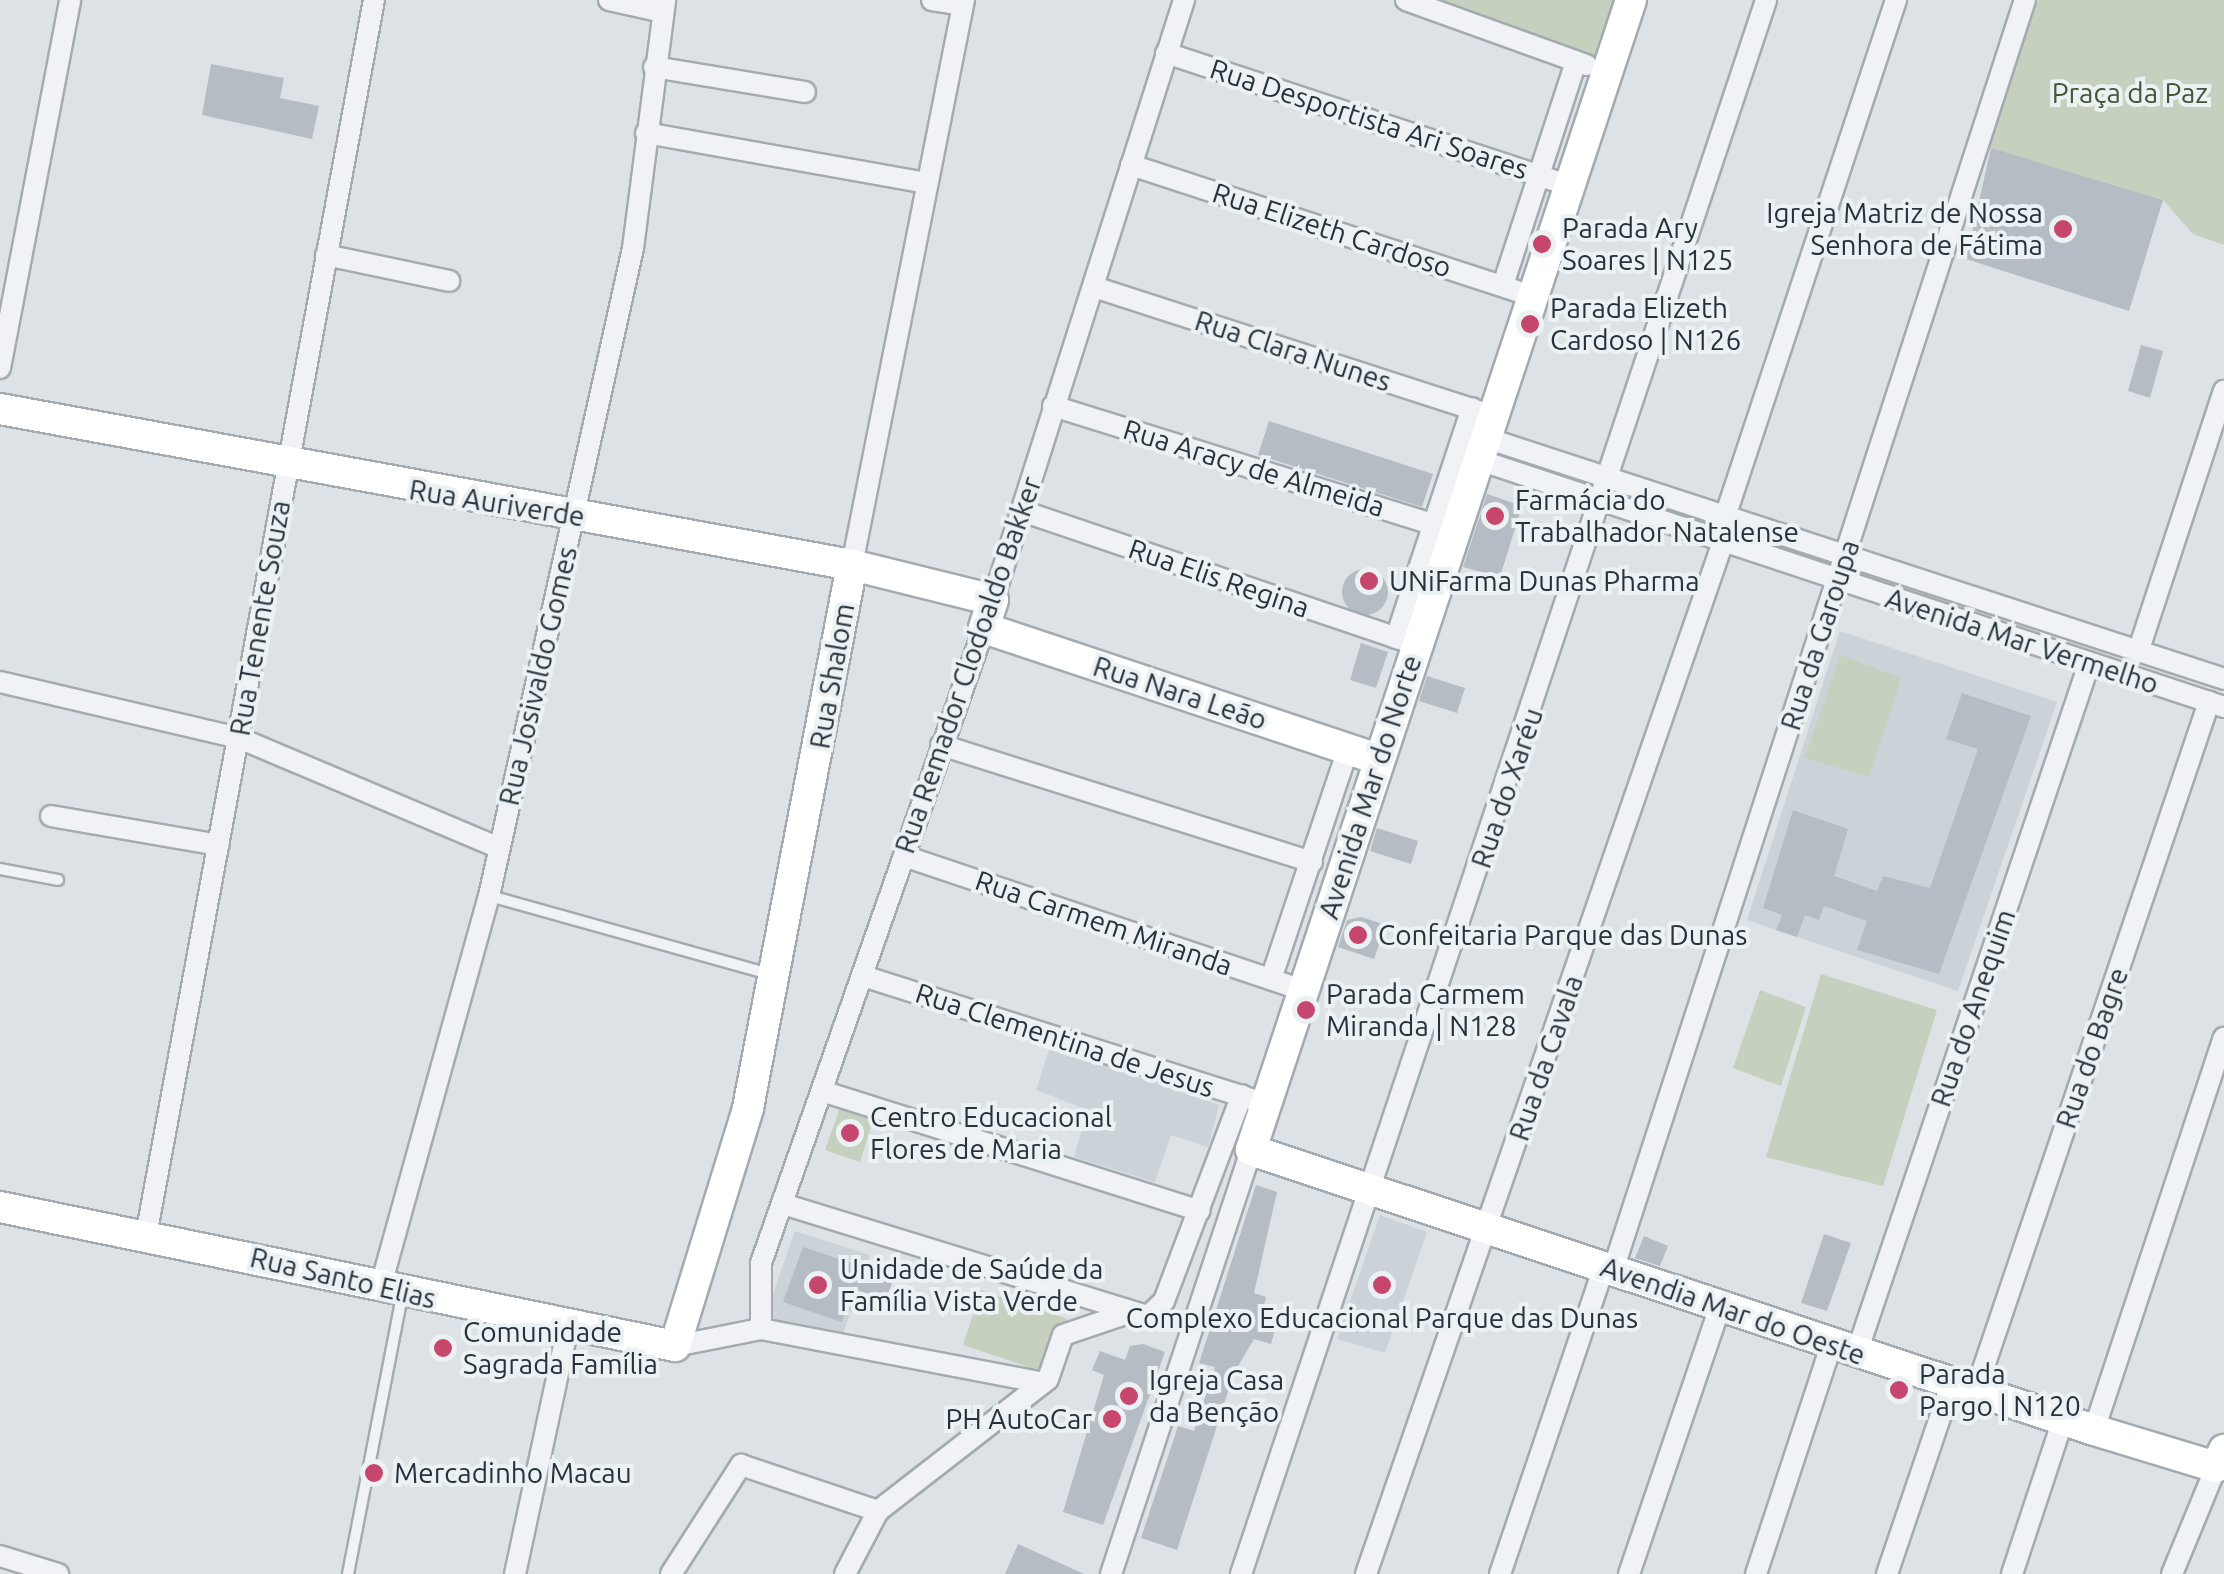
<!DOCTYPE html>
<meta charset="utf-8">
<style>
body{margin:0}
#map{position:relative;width:2224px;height:1574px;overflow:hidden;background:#dde2e6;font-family:Ubuntu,sans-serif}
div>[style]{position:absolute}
.built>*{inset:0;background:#cbd2d8}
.green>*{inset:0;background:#c6d0bf}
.building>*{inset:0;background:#b5bcc3}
.round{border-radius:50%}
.roads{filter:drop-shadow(2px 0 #a3aab0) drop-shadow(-2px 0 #a3aab0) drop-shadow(0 2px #a3aab0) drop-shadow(0 -2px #a3aab0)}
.lane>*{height:10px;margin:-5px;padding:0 5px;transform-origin:5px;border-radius:5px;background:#f0f2f5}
.street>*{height:20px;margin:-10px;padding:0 10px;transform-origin:10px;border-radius:10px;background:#f0f2f5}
.secondary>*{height:30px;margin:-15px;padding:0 15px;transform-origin:15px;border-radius:15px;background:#fff}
.dots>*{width:28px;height:28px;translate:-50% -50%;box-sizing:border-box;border:5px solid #ecf1f4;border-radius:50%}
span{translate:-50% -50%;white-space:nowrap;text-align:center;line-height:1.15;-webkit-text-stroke:8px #ecf1f4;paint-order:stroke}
.park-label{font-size:28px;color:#415735}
.street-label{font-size:28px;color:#27323c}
.poi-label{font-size:28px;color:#27323c}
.right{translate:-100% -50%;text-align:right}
.left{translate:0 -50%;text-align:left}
</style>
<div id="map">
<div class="built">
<i style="clip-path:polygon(1840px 631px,2057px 702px,1958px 991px,1747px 920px)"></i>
<i style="clip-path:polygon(1050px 1047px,1219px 1105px,1208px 1147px,1171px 1135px,1155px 1182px,1074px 1157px,1088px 1110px,1036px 1090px)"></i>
<i style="clip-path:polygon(1380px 1215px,1427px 1232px,1385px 1353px,1337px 1339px)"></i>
<i style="clip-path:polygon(795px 1231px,870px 1255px,841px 1339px,765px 1316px)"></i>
</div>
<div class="green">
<i style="clip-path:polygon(1407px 0,1626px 0,1601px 70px)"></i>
<i style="clip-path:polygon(2038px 0,2224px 0,2224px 245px,2193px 234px,2163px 200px,1989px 148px)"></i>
<i style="clip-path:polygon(1840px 655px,1901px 678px,1869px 777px,1805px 758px)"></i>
<i style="clip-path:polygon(1821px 974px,1937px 1010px,1883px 1186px,1766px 1157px)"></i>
<i style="clip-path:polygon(1760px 990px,1806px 1007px,1781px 1086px,1733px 1068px)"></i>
<i style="clip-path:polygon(841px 1105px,874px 1116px,860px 1162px,825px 1150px)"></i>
<i style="clip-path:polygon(981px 1290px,1067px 1319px,1046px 1373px,963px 1345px)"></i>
</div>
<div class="building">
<i style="clip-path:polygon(211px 64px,284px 78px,280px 98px,319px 106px,312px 139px,202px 115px)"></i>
<i style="clip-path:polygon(1991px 148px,2163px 200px,2129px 311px,1966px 259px)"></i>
<i style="clip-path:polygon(2141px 345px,2163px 351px,2150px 398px,2128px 391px)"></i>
<i style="clip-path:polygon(1269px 421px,1433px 474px,1422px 507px,1258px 455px)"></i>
<i style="clip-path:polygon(1487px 494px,1522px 506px,1500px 577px,1463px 567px)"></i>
<i class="round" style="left:1342px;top:569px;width:46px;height:46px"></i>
<i style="clip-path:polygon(1361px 643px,1388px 652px,1376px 688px,1350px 680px)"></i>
<i style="clip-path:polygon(1427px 676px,1465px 688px,1457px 713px,1419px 701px)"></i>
<i style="clip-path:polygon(1962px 693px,2031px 716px,1939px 974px,1857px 950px,1867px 921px,1824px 906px,1819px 920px,1805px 915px,1797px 937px,1776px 930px,1782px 915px,1763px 908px,1793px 810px,1848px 829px,1834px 876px,1877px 891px,1883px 876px,1930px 888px,1978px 749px,1946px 739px)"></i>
<i style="clip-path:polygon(1377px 828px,1418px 841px,1411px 864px,1370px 851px)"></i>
<i style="clip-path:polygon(1361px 917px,1386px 925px,1374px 959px,1338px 947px,1347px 920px)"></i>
<i style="clip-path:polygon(1256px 1185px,1277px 1192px,1254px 1293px,1266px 1297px,1260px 1321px,1276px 1326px,1271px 1344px,1254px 1339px,1234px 1373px,1177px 1550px,1141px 1538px,1178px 1426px,1194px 1431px,1215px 1367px,1199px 1363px)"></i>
<i style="clip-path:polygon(1824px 1234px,1851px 1243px,1827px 1311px,1801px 1303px)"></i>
<i style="clip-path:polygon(1644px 1236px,1668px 1246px,1660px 1266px,1635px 1258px)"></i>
<i style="clip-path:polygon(803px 1247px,894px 1277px,886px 1300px,854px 1289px,842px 1322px,783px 1302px)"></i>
<i style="clip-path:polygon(1143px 1344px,1165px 1352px,1103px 1525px,1063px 1512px,1104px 1375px,1092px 1370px,1100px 1351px,1125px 1360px,1130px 1346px)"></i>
<i style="clip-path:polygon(1018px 1544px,1084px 1574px,1005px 1574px)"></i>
</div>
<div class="roads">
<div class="lane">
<i style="left:0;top:869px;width:59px;rotate:10.7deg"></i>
<i style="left:490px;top:896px;width:293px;rotate:15.6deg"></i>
<i style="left:348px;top:1574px;width:288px;rotate:-79deg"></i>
</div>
<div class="street">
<i style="left:609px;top:0;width:55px;rotate:12.5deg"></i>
<i style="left:932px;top:0;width:31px;rotate:9deg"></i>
<i style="left:1406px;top:0;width:192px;rotate:19.8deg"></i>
<i style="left:1166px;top:53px;width:426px;rotate:18.2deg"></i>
<i style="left:654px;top:67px;width:153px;rotate:9.4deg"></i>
<i style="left:646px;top:133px;width:285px;rotate:10.1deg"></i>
<i style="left:1131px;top:165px;width:422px;rotate:18.1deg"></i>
<i style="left:326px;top:255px;width:126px;rotate:11.9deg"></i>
<i style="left:1503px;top:285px;width:235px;rotate:-71.9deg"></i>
<i style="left:1094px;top:287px;width:419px;rotate:17.9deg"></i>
<i style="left:0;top:368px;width:375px;rotate:-79.2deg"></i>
<i style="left:1053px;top:406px;width:420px;rotate:17.3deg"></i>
<i style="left:1486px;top:438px;width:776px;rotate:18.08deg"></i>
<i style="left:1479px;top:460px;width:785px;rotate:18.34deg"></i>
<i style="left:1022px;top:511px;width:417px;rotate:18.7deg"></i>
<i style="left:1725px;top:517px;width:545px;rotate:-71.7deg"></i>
<i style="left:852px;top:565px;width:576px;rotate:-78.79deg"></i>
<i style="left:993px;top:600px;width:630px;rotate:-72.34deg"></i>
<i style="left:1396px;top:638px;width:242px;rotate:-71.7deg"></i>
<i style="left:2138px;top:652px;width:275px;rotate:-71.8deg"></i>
<i style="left:0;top:682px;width:245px;rotate:13.2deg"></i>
<i style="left:239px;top:738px;width:282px;rotate:22.9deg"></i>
<i style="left:941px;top:745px;width:389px;rotate:17.5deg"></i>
<i style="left:51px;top:816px;width:170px;rotate:9.8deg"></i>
<i style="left:904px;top:856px;width:422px;rotate:18.6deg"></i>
<i style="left:863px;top:976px;width:407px;rotate:17.6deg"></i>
<i style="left:1271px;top:979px;width:243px;rotate:-71.5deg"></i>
<i style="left:825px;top:1092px;width:393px;rotate:17.6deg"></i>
<i style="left:783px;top:1204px;width:382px;rotate:17.1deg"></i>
<i style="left:1148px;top:1316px;width:22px;rotate:-43deg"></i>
<i style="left:1164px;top:1301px;width:220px;rotate:-69.3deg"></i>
<i style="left:146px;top:1236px;width:1257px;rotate:-79.55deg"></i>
<i style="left:1613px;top:1270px;width:1335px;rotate:-72.03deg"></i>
<i style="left:381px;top:1285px;width:404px;rotate:-74.5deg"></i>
<i style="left:489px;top:896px;width:664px;rotate:-77.47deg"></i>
<i style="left:633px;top:248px;width:250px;rotate:-82.6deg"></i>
<i style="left:761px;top:1329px;width:66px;rotate:-90deg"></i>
<i style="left:761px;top:1263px;width:673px;rotate:-70.65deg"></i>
<i style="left:675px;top:1346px;width:88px;rotate:-11.2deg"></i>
<i style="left:761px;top:1329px;width:282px;rotate:10.8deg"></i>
<i style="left:1857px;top:1352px;width:726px;rotate:-71.37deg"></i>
<i style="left:1975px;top:1393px;width:730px;rotate:-71.29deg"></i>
<i style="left:2094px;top:1430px;width:413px;rotate:-71.7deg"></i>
<i style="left:0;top:1556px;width:61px;rotate:17.2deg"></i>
<i style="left:515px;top:1574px;width:249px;rotate:-77.9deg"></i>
<i style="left:671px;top:1574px;width:130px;rotate:-57.3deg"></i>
<i style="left:741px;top:1465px;width:145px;rotate:18.6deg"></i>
<i style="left:845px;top:1574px;width:71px;rotate:-62.4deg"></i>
<i style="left:878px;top:1511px;width:215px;rotate:-37.8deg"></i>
<i style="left:1048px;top:1379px;width:46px;rotate:-71.2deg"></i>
<i style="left:1063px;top:1335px;width:62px;rotate:-18.7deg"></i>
<i style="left:1111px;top:1574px;width:447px;rotate:-71.7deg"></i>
<i style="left:1241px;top:1574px;width:1659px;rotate:-71.55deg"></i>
<i style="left:1366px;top:1574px;width:1092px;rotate:-70.92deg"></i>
<i style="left:1500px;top:1574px;width:324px;rotate:-71.3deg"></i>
<i style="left:1629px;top:1574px;width:283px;rotate:-71.2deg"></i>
<i style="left:1756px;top:1574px;width:243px;rotate:-71.8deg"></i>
<i style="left:1887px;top:1574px;width:200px;rotate:-71.3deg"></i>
<i style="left:2012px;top:1574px;width:162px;rotate:-71.7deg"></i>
<i style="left:2172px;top:1574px;width:116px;rotate:-67.6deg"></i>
<i style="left:2216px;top:1467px;width:9px;rotate:21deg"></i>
</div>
<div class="secondary">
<i style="left:1631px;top:0;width:1211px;rotate:108.29deg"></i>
<i style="left:1251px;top:1150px;width:888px;rotate:18.37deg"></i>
<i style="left:2094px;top:1430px;width:127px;rotate:16.9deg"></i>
<i style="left:2216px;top:1467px;width:19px;rotate:-65deg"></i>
<i style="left:0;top:409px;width:866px;rotate:10.38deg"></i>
<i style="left:852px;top:565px;width:145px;rotate:13.9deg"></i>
<i style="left:993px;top:600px;width:29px;rotate:108deg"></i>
<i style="left:984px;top:628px;width:414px;rotate:18.4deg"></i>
<i style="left:0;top:1207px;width:689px;rotate:11.64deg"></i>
<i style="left:675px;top:1346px;width:249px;rotate:-72.9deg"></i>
<i style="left:748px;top:1108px;width:553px;rotate:-79.16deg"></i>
</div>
</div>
<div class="dots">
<i style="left:2063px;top:229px;background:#c7466e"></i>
<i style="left:1542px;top:244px;background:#c7466e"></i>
<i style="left:1530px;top:324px;background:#c7466e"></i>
<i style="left:1495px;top:516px;background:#c7466e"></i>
<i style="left:1369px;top:581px;background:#c7466e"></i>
<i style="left:1358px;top:935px;background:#c7466e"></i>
<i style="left:1306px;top:1010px;background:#c7466e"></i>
<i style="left:850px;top:1133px;background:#c7466e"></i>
<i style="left:818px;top:1285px;background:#c7466e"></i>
<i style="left:1382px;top:1285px;background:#c7466e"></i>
<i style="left:443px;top:1348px;background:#c7466e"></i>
<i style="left:1899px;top:1390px;background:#c7466e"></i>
<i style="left:1129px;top:1396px;background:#c7466e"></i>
<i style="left:1112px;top:1419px;background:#c7466e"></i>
<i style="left:374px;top:1473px;background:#c7466e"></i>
</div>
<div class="park-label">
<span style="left:2130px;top:93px">Praça da Paz</span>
</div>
<div class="street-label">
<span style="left:1369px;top:119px;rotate:18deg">Rua Desportista Ari Soares</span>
<span style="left:1332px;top:230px;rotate:18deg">Rua Elizeth Cardoso</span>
<span style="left:1293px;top:351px;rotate:18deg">Rua Clara Nunes</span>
<span style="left:1254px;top:468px;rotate:17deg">Rua Aracy de Almeida</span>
<span style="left:497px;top:503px;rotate:9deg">Rua Auriverde</span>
<span style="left:1219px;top:578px;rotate:19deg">Rua Elis Regina</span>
<span style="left:260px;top:618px;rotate:-80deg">Rua Tenente Souza</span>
<span style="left:1820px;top:635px;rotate:-72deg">Rua da Garoupa</span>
<span style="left:2022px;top:641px;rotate:18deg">Avenida Mar Vermelho</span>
<span style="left:968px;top:665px;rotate:-71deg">Rua Remador Clodoaldo Bakker</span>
<span style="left:538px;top:676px;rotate:-77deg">Rua Josivaldo Gomes</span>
<span style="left:832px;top:676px;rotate:-80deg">Rua Shalom</span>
<span style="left:1180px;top:693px;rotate:18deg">Rua Nara Leão</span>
<span style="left:1370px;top:787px;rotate:-72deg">Avenida Mar do Norte</span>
<span style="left:1507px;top:788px;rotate:-71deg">Rua do Xaréu</span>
<span style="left:1104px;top:923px;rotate:19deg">Rua Carmem Miranda</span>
<span style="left:1973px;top:1008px;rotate:-71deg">Rua do Anequim</span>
<span style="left:1065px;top:1040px;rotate:18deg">Rua Clementina de Jesus</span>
<span style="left:2092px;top:1048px;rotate:-71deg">Rua do Bagre</span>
<span style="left:1546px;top:1058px;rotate:-71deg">Rua da Cavala</span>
<span style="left:343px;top:1278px;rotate:13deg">Rua Santo Elias</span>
<span style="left:1733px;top:1311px;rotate:19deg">Avendia Mar do Oeste</span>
</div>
<div class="poi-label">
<span class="right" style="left:2043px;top:229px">Igreja Matriz de Nossa<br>Senhora de Fátima</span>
<span class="left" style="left:1562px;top:244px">Parada Ary<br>Soares | N125</span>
<span class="left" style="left:1550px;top:324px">Parada Elizeth<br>Cardoso | N126</span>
<span class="left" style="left:1515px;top:516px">Farmácia do<br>Trabalhador Natalense</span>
<span class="left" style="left:1389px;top:581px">UNiFarma Dunas Pharma</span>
<span class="left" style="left:1378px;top:935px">Confeitaria Parque das Dunas</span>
<span class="left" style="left:1326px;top:1010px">Parada Carmem<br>Miranda | N128</span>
<span class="left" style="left:870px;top:1133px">Centro Educacional<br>Flores de Maria</span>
<span class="left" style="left:840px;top:1285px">Unidade de Saúde da<br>Família Vista Verde</span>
<span style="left:1382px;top:1318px">Complexo Educacional Parque das Dunas</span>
<span class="left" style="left:463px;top:1348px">Comunidade<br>Sagrada Família</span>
<span class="left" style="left:1919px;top:1390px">Parada<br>Pargo | N120</span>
<span class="left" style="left:1149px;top:1396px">Igreja Casa<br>da Benção</span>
<span class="right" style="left:1092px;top:1419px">PH AutoCar</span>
<span class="left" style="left:394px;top:1473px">Mercadinho Macau</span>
</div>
</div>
